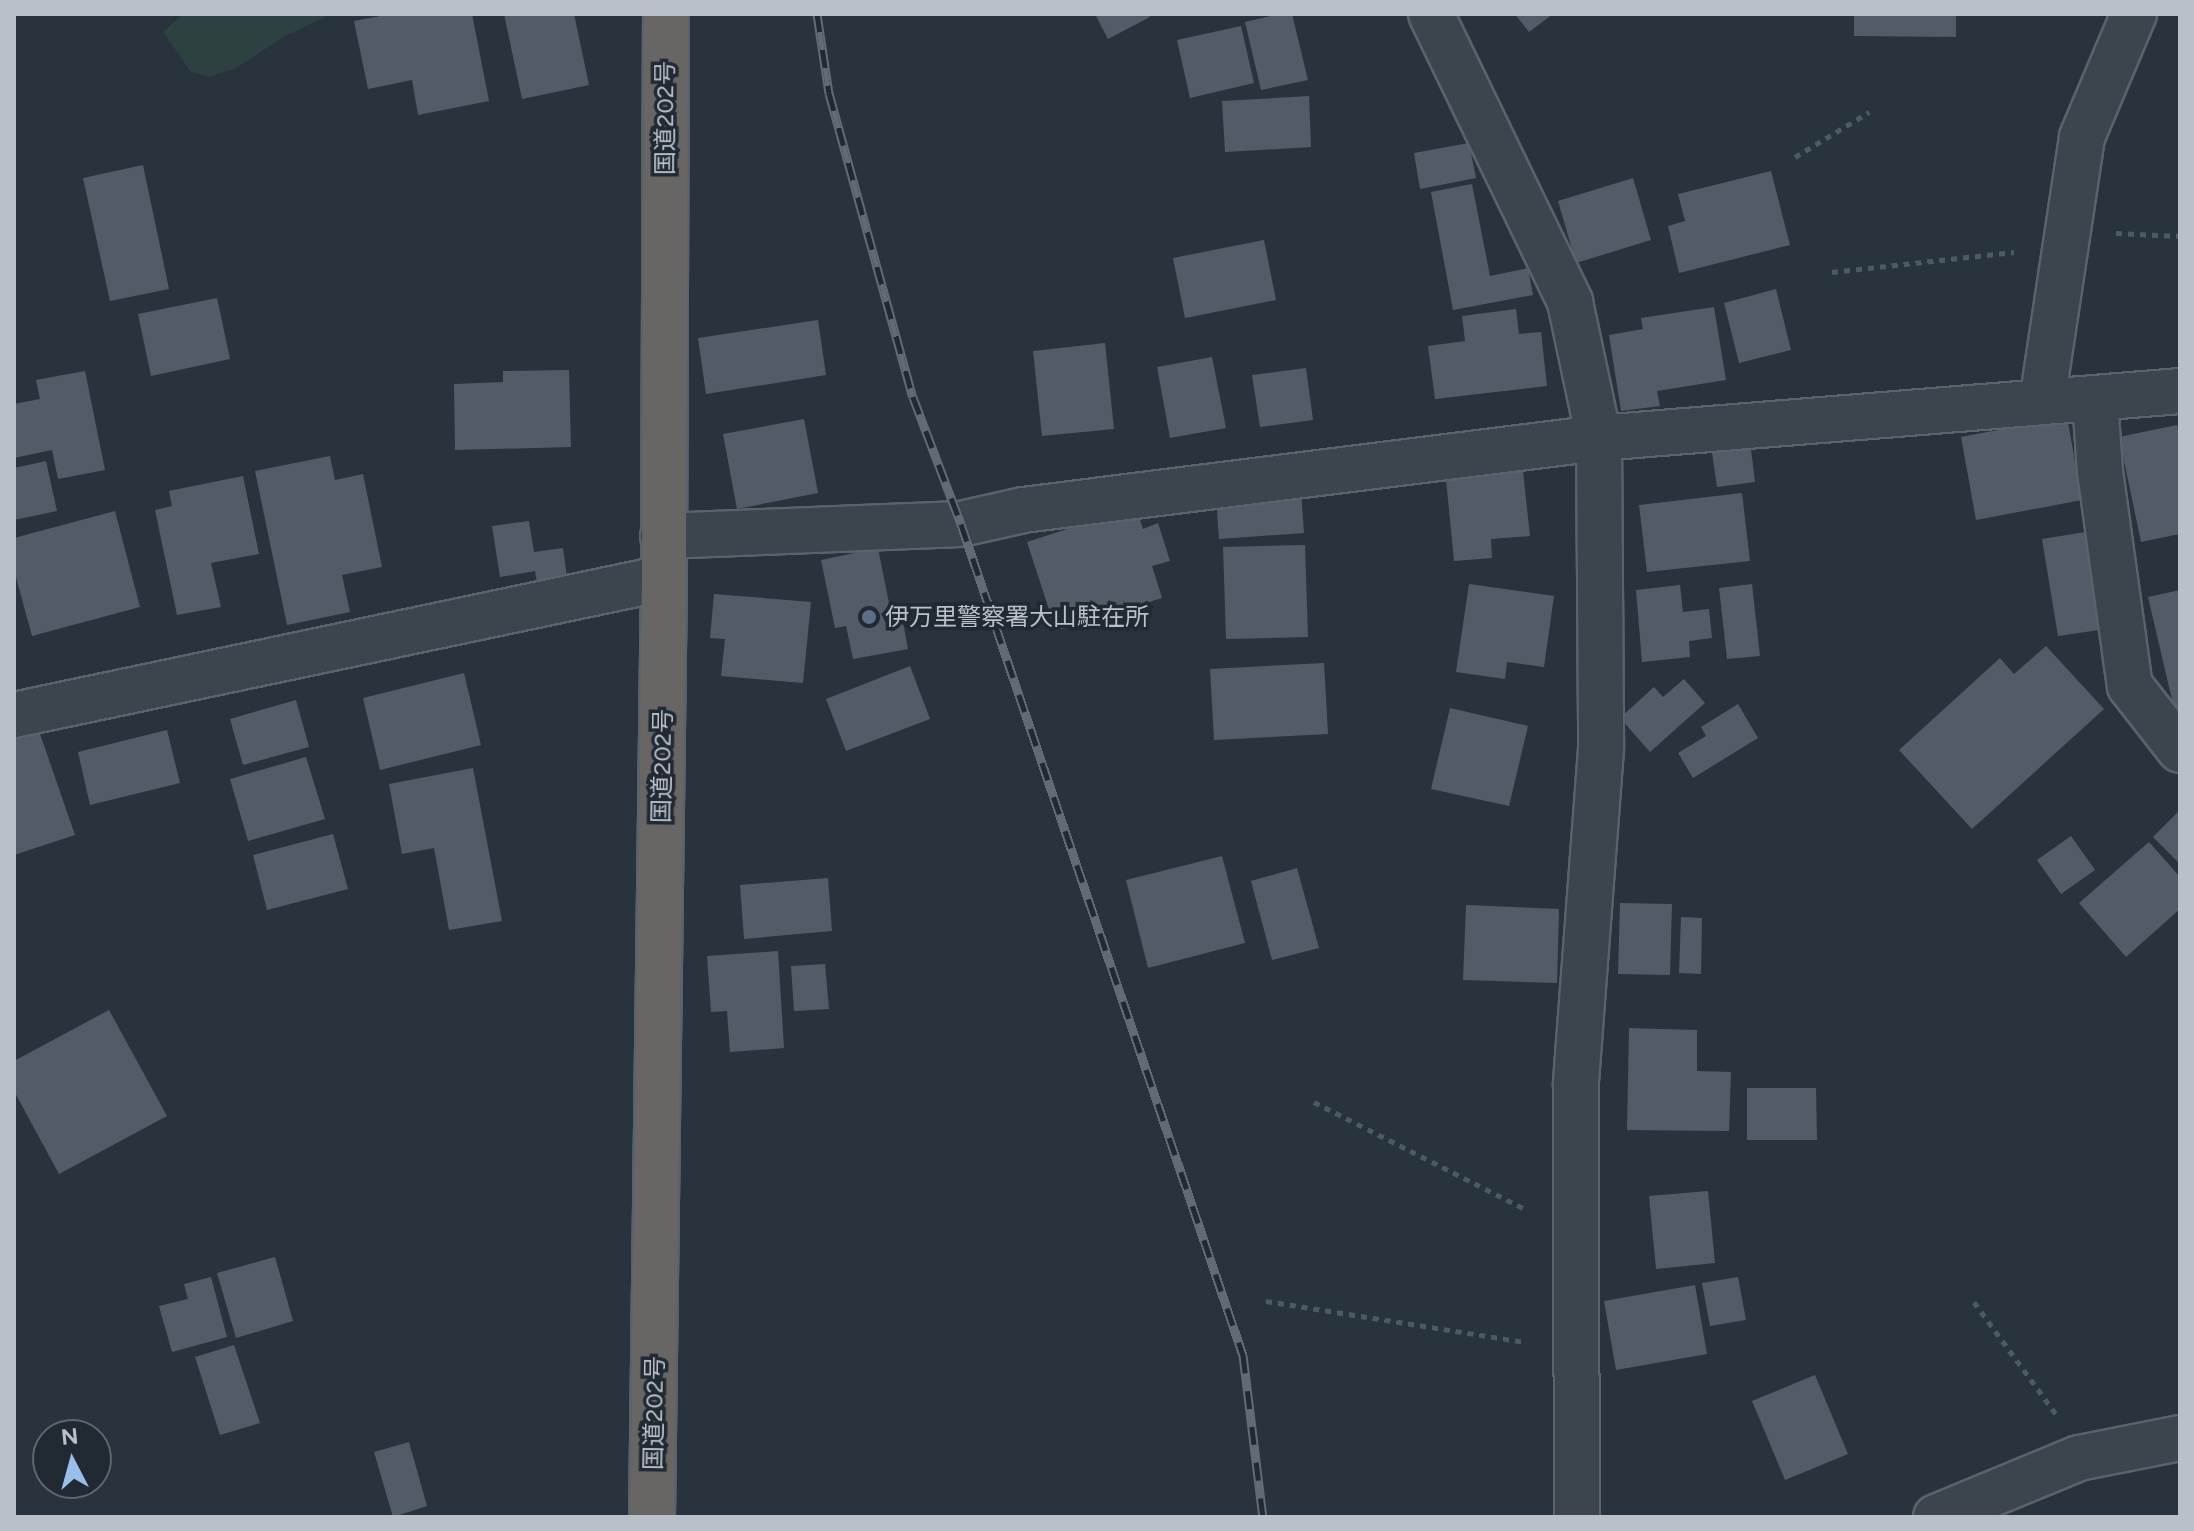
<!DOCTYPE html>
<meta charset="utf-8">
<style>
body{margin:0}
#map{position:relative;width:2194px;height:1531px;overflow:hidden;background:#29333e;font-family:Figtree,"Noto Sans JP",sans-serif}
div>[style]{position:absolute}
.green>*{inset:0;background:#2d4141}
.building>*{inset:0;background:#525c68}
.path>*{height:5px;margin-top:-2.5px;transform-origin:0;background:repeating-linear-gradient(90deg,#4b5c5e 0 6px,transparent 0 12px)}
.roads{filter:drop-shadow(2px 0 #5a626b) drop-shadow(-2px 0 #5a626b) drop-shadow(0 2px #5a626b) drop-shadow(0 -2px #5a626b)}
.minor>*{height:44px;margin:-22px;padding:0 22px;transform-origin:22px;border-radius:22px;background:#3c444e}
.trunk>*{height:44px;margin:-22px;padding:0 22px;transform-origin:22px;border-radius:22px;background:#676664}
.rail>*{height:9px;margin-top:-4.5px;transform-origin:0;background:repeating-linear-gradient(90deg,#212933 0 18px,#616b76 0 36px);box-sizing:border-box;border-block:2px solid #616b76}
.dots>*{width:22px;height:22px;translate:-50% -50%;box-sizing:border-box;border:4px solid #212933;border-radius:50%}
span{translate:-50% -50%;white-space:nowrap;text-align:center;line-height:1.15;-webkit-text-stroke:7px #212933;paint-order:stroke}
.street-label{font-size:24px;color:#b9c0c8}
.poi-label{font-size:24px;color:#b9c0c8}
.left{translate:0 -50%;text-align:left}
.frame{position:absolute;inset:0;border:16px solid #b9c0c8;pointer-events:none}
.north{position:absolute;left:32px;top:1419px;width:80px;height:80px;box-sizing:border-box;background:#212933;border:2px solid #5e656f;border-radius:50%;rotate:354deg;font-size:22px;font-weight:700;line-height:32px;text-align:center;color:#b9c0c8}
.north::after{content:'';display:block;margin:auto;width:28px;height:36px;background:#9abeec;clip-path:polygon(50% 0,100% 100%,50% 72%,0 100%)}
</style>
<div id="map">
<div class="green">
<i style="clip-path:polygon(183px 14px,332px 14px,285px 36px,236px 68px,209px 77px,191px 72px,163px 32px)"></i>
</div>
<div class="building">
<i style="clip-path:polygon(391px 14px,472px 14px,489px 101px,418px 115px,412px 80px,368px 89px,354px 21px)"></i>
<i style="clip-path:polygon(504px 14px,574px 14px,589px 85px,522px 99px)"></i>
<i style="clip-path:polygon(1095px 14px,1148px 14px,1150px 17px,1108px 39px)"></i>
<i style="clip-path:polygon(1279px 14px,1292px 14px,1308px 80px,1261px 90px,1245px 22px)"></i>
<i style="clip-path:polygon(1515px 14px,1553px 14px,1529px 32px)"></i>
<i style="clip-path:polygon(1854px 14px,1956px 14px,1956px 37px,1854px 36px)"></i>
<i style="clip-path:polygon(1241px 26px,1254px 83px,1190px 98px,1177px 40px)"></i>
<i style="clip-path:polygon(1309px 96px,1311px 147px,1225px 152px,1222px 101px)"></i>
<i style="clip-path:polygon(1469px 143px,1476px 178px,1420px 189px,1414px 153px)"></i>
<i style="clip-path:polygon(143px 165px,169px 289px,110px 301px,83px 178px)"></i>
<i style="clip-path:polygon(1771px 171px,1790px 245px,1679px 273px,1668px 226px,1685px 221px,1678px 194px)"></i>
<i style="clip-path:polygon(1633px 178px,1651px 240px,1576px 263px,1558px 201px)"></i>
<i style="clip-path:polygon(1472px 184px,1490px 276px,1528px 268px,1533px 295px,1453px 310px,1431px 192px)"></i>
<i style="clip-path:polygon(1264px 240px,1276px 300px,1185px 318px,1173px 258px)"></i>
<i style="clip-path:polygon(1776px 289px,1791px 350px,1739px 363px,1724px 303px)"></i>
<i style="clip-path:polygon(217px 298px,230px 359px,151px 376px,138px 314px)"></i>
<i style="clip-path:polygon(1714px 307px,1726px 380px,1657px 391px,1660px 406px,1621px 411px,1609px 335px,1643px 329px,1641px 318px)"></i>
<i style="clip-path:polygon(1516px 309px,1519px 334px,1541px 332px,1547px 386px,1435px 399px,1428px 346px,1465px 341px,1462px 316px)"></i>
<i style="clip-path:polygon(818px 320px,826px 375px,706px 394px,698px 338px)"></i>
<i style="clip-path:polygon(1105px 343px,1114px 429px,1042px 436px,1033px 351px)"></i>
<i style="clip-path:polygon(1212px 357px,1226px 428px,1170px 438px,1157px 367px)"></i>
<i style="clip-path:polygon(1306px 368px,1313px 420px,1260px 427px,1252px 375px)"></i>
<i style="clip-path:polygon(569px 370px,571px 447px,455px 450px,454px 384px,503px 382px,503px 371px)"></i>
<i style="clip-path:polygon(85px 371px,105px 470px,58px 479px,52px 450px,14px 458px,14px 404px,40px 399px,36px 380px)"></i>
<i style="clip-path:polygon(2067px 417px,2082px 500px,1976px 520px,1961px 437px)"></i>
<i style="clip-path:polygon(804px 419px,818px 493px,737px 509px,723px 434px)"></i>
<i style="clip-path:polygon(2177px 425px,2180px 442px,2180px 534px,2141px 542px,2119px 437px)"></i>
<i style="clip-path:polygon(1749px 433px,1755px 482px,1717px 487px,1710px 439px)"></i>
<i style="clip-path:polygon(330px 456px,335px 480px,363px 474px,382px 567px,342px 575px,350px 612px,287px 625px,255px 471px)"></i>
<i style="clip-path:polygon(46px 461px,57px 511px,14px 520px,14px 468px)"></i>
<i style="clip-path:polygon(1522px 462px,1530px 536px,1491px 539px,1492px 558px,1454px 561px,1445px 469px)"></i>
<i style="clip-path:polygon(243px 476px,259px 554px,211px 563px,221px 607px,177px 615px,155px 510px,172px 506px,169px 491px)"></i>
<i style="clip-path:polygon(1301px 491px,1304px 533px,1219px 539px,1216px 497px)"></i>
<i style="clip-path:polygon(1742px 493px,1750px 561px,1647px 572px,1639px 505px)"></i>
<i style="clip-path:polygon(1136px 507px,1143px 529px,1158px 523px,1170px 561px,1152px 566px,1162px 598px,1056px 631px,1027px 542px)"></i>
<i style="clip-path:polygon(115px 511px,140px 607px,32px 636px,14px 570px,14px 538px)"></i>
<i style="clip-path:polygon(529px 521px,534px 552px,563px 548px,568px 585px,538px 589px,535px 571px,500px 577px,492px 526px)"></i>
<i style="clip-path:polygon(2098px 530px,2113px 628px,2058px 636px,2042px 539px)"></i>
<i style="clip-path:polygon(1305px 545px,1308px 637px,1226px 639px,1223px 547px)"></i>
<i style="clip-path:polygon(878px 548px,890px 608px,900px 606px,908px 649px,853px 659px,846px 626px,835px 628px,821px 560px)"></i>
<i style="clip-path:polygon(1469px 584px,1554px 596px,1544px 667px,1507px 662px,1505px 679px,1456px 672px)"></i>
<i style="clip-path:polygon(1752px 584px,1760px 656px,1727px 659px,1719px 588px)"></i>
<i style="clip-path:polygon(1680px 585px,1683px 612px,1709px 609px,1712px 638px,1689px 641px,1690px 657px,1642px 662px,1636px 590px)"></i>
<i style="clip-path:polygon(2180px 590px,2180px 730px,2179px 730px,2148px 597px)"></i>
<i style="clip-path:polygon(714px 594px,811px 602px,803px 683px,721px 676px,725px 639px,710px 638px)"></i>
<i style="clip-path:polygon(2046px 646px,2104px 709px,1972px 829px,1899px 750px,2000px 658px,2014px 674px)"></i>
<i style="clip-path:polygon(1324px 663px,1328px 734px,1214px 740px,1210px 669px)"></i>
<i style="clip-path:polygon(910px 666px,930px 719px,846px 751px,826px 699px)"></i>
<i style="clip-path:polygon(464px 673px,481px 745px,380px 770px,363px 698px)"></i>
<i style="clip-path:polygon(1684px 679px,1705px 703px,1650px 752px,1620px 718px,1654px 687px,1663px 697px)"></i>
<i style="clip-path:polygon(296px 700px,309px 747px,243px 765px,230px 719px)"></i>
<i style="clip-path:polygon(1738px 704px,1758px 738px,1693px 778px,1678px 753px,1706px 736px,1701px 727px)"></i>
<i style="clip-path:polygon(1450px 708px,1528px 726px,1509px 806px,1431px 789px)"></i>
<i style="clip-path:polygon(167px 730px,180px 783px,90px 805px,78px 752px)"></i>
<i style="clip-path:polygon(39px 731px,75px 835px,14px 855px,14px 739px)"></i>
<i style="clip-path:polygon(306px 757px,325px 819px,248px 841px,230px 779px)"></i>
<i style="clip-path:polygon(473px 768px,502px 921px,449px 930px,434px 848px,402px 854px,389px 784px)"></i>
<i style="clip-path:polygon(2180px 810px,2180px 864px,2153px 837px)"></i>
<i style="clip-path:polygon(333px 834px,348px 889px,267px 910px,253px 855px)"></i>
<i style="clip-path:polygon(2071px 836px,2095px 870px,2061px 894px,2037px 860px)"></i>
<i style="clip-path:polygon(2149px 842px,2180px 877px,2180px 909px,2126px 957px,2079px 903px)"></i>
<i style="clip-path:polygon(1222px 856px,1245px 943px,1148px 968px,1126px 880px)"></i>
<i style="clip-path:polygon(1297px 868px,1319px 948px,1272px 960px,1251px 881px)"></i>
<i style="clip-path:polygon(828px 878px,832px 931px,744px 939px,740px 885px)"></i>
<i style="clip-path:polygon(1620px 903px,1672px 904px,1670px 975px,1618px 974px)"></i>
<i style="clip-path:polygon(1466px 905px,1559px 909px,1557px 983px,1463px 980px)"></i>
<i style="clip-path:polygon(1681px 917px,1702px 918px,1701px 974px,1679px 973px)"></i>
<i style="clip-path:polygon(778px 951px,784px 1048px,730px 1052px,727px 1011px,711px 1012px,707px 956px)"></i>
<i style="clip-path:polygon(825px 964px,829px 1009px,794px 1011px,791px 966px)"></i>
<i style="clip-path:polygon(109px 1010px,167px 1116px,59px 1174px,14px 1091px,14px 1061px)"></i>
<i style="clip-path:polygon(1629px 1028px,1697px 1030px,1697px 1071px,1731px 1072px,1729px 1131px,1627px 1130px)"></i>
<i style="clip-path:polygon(1747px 1088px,1816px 1088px,1817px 1140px,1747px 1140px)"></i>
<i style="clip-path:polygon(1708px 1191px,1715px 1263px,1656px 1269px,1649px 1196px)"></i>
<i style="clip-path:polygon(275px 1257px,293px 1321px,236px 1338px,217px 1273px)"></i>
<i style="clip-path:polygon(211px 1277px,227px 1337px,172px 1352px,159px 1306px,188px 1299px,184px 1284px)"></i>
<i style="clip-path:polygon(1738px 1277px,1746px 1320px,1710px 1326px,1702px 1283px)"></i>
<i style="clip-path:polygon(1695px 1285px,1707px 1354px,1616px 1370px,1604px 1301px)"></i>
<i style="clip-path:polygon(234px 1345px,260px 1423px,220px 1435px,195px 1357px)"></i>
<i style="clip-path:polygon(1815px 1375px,1848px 1454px,1785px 1480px,1752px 1401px)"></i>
<i style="clip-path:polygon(409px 1442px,427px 1506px,393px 1517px,374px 1452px)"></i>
</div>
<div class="path">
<i style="left:1795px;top:157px;width:87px;rotate:-31.3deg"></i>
<i style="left:2116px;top:233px;width:64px;rotate:2.7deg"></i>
<i style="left:1832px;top:272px;width:183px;rotate:-6.3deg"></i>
<i style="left:1314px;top:1102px;width:239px;rotate:26.9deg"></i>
<i style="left:1266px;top:1301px;width:263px;rotate:9deg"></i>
<i style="left:1974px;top:1302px;width:139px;rotate:53.8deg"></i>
</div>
<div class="roads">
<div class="minor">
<i style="left:1431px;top:14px;width:320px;rotate:64.2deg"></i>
<i style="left:1570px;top:302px;width:139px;rotate:78deg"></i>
<i style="left:1599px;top:438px;width:311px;rotate:89.6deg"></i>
<i style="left:1601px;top:749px;width:337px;rotate:94.3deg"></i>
<i style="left:1576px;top:1085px;width:432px;rotate:89.9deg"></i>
<i style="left:2095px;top:400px;width:71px;rotate:86deg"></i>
<i style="left:2100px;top:471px;width:217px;rotate:82.1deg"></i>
<i style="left:2130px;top:686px;width:81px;rotate:52deg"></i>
<i style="left:2042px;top:402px;width:268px;rotate:-81.4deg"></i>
<i style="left:2082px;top:137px;width:134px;rotate:-67.1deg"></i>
<i style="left:663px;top:536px;width:298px;rotate:-2.3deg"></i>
<i style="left:961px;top:524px;width:64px;rotate:-12.7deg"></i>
<i style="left:1023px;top:510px;width:580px;rotate:-7.13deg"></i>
<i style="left:1599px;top:438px;width:583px;rotate:-4.62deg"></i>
<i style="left:14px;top:715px;width:664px;rotate:-11.9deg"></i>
<i style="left:1936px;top:1517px;width:155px;rotate:-22.4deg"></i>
<i style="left:2079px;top:1458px;width:103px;rotate:-11.2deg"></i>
</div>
<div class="trunk">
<i style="left:652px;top:1517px;width:939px;rotate:-89.27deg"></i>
<i style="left:664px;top:578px;width:564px;rotate:-89.8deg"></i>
</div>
</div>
<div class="rail">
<i style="left:817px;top:14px;width:80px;rotate:81.4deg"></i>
<i style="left:829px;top:93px;width:315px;rotate:74.6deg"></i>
<i style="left:913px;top:397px;width:136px;rotate:69.3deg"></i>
<i style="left:961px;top:524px;width:878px;rotate:71.26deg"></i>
<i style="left:1243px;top:1355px;width:163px;rotate:83deg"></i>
</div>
<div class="dots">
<i style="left:869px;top:617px;background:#5c6f8a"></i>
</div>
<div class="street-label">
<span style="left:665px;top:118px;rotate:-90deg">国道202号</span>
<span style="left:662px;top:766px;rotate:-89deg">国道202号</span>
<span style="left:654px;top:1413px;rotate:-89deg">国道202号</span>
</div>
<div class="poi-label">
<span class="left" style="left:885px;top:617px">伊万里警察署大山駐在所</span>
</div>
<div class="frame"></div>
<div class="north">N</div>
</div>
